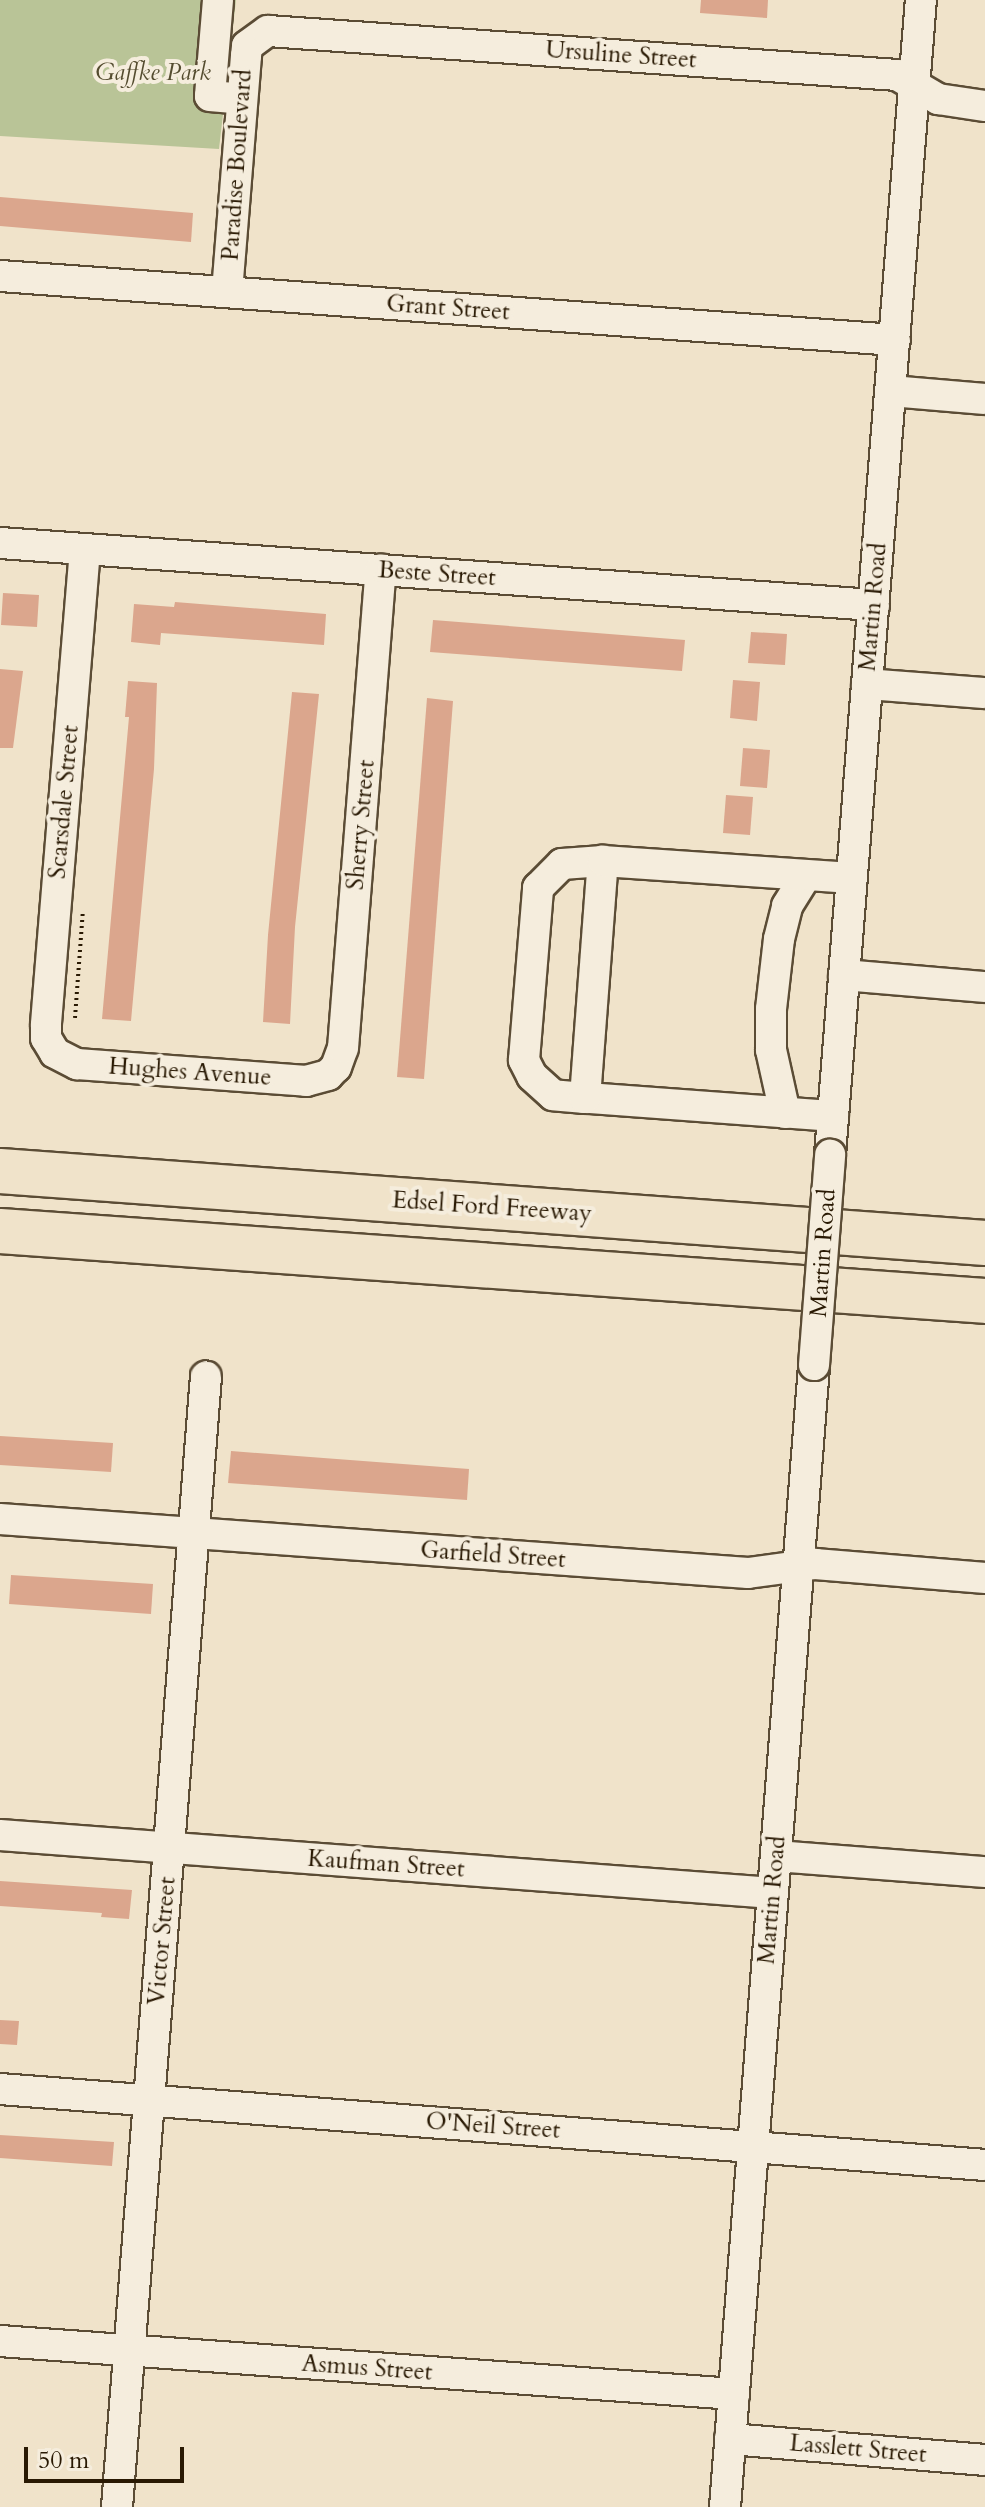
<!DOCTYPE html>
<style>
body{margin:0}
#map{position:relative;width:985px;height:2507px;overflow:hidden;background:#f0e3ca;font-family:Cardo,serif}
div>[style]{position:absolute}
.green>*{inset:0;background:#b9c497}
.building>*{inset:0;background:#dba68d}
.path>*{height:4px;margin-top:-2px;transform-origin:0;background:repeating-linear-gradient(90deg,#291903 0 2px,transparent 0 6px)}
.roads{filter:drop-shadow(2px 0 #5b4c35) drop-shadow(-2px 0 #5b4c35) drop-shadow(0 2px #5b4c35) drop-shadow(0 -2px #5b4c35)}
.minor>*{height:30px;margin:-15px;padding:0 15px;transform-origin:15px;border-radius:15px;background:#f5eddd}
.highway>*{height:44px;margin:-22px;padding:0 22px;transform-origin:22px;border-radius:22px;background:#f0e3ca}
.bridges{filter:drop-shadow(2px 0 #5b4c35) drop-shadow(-2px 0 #5b4c35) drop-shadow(0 2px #5b4c35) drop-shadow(0 -2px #5b4c35)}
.minor-bridge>*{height:30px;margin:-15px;padding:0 15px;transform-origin:15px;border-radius:15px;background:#f5eddd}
span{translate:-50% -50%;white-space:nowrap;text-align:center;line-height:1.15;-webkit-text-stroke:8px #f5eddd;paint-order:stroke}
.street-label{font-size:24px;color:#291903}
.park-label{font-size:24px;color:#544c2f;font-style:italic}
.scale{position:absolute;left:24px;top:2447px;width:160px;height:36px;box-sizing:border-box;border:4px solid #291903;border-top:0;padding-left:10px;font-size:24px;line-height:28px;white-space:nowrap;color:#291903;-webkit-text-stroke:6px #f5eddd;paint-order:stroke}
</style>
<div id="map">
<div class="green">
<i style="clip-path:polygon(0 0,236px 0,219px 149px,0 136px)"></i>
</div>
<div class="building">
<i style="clip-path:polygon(701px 0,768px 0,767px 18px,700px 13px)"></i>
<i style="clip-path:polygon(0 197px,193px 213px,191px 242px,0 226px)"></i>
<i style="clip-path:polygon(3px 593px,39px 595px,37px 627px,1px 625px)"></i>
<i style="clip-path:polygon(175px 602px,326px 614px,324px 645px,161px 633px,160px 645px,131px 642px,134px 604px,174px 607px)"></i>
<i style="clip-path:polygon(433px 620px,685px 640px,682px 671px,430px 652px)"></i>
<i style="clip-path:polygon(751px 632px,787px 634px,785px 665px,748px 663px)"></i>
<i style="clip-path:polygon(0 669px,23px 671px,13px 748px,0 748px)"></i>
<i style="clip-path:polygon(733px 680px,760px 682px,757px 721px,730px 718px)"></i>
<i style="clip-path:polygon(128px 681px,157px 683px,154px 769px,131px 1021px,102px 1019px,129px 717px,125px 717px)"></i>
<i style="clip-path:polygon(292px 692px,319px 694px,295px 927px,290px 1024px,263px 1022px,268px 935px)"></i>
<i style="clip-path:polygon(427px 698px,453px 701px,424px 1079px,397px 1077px)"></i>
<i style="clip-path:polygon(743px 748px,770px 750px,767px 788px,740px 786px)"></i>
<i style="clip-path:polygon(726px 795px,753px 797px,750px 835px,723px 833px)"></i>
<i style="clip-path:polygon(0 1436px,113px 1443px,111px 1472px,0 1465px)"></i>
<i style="clip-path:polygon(231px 1451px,469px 1469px,467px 1500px,228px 1483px)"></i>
<i style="clip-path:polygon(11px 1575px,153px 1584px,151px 1614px,9px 1604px)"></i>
<i style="clip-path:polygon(0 1881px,132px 1890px,129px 1919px,101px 1917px,102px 1913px,0 1906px)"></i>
<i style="clip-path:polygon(0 2020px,19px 2021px,17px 2045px,0 2044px)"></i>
<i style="clip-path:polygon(0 2135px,114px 2142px,112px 2166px,0 2158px)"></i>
</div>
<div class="path">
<i style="left:75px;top:1018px;width:108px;rotate:-85.8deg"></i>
</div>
<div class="roads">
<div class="minor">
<i style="left:218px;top:0;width:96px;rotate:94.8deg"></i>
<i style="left:210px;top:96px;width:32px;rotate:5deg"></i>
<i style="left:0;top:276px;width:897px;rotate:4.09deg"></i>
<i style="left:227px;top:292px;width:237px;rotate:-85.4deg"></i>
<i style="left:246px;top:56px;width:10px;rotate:-84deg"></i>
<i style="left:247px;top:46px;width:26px;rotate:-36deg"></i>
<i style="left:268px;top:31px;width:631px;rotate:4deg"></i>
<i style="left:897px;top:75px;width:48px;rotate:30.3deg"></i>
<i style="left:938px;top:99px;width:48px;rotate:8.5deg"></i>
<i style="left:891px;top:391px;width:94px;rotate:4.9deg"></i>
<i style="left:0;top:543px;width:876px;rotate:4.06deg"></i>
<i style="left:85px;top:549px;width:478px;rotate:94.7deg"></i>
<i style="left:46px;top:1025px;width:13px;rotate:90deg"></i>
<i style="left:46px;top:1038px;width:17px;rotate:59deg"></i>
<i style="left:55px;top:1053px;width:25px;rotate:27deg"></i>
<i style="left:77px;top:1064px;width:230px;rotate:4.2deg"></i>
<i style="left:306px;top:1081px;width:23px;rotate:-15deg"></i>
<i style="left:328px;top:1075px;width:11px;rotate:-45deg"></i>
<i style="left:336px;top:1067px;width:20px;rotate:-70deg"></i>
<i style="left:343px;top:1048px;width:480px;rotate:-85.5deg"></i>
<i style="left:867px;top:684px;width:118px;rotate:4.4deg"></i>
<i style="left:844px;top:975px;width:142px;rotate:4.9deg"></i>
<i style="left:585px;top:1098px;width:32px;rotate:-175deg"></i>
<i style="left:553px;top:1095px;width:28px;rotate:-138deg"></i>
<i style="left:532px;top:1076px;width:18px;rotate:-117deg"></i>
<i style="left:524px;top:1060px;width:173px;rotate:-85.3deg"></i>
<i style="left:538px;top:888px;width:34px;rotate:-45deg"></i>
<i style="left:562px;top:864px;width:41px;rotate:-4.2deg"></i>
<i style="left:785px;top:1113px;width:65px;rotate:-102.5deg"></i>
<i style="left:771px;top:1050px;width:41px;rotate:-90deg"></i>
<i style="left:771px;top:1009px;width:70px;rotate:-83.5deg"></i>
<i style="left:779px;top:939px;width:34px;rotate:-76deg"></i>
<i style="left:787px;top:906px;width:36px;rotate:-58deg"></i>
<i style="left:833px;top:1116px;width:249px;rotate:-175.8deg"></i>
<i style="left:585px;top:1098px;width:238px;rotate:-85.7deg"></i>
<i style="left:603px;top:861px;width:249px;rotate:3.9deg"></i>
<i style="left:830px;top:1155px;width:1159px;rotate:-85.5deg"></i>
<i style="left:0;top:1519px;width:750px;rotate:4.13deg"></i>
<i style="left:748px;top:1573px;width:68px;rotate:-7.7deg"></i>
<i style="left:815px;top:1564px;width:171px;rotate:4.7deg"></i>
<i style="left:0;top:1835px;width:775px;rotate:4.29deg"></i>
<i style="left:776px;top:1856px;width:210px;rotate:4.4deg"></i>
<i style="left:0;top:2089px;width:988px;rotate:4.41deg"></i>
<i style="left:0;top:2341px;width:736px;rotate:4.13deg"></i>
<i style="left:730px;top:2439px;width:256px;rotate:4.7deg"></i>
<i style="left:117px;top:2507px;width:1134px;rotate:-85.5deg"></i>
<i style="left:725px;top:2507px;width:1145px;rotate:-85.54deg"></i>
</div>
<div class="highway">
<i style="left:0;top:1171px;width:988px;rotate:4.18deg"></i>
<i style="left:0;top:1231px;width:987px;rotate:4.06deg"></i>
</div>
</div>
<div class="bridges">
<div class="minor-bridge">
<i style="left:814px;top:1365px;width:211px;rotate:-85.6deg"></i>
</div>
</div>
<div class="street-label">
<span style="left:621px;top:55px;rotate:4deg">Ursuline Street</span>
<span style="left:237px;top:165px;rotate:-86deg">Paradise Boulevard</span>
<span style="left:448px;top:308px;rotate:4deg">Grant Street</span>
<span style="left:437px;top:574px;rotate:4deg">Beste Street</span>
<span style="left:873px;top:607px;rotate:-85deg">Martin Road</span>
<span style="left:64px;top:802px;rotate:-85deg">Scarsdale Street</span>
<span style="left:361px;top:825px;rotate:-85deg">Sherry Street</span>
<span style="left:190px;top:1072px;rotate:4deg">Hughes Avenue</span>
<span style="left:492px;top:1207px;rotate:4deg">Edsel Ford Freeway</span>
<span style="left:823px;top:1253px;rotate:-86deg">Martin Road</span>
<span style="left:493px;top:1555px;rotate:4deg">Garfield Street</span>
<span style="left:386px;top:1864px;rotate:4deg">Kaufman Street</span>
<span style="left:772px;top:1900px;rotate:-85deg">Martin Road</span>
<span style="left:162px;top:1941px;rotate:-85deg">Victor Street</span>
<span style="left:493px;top:2126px;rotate:4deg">O'Neil Street</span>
<span style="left:367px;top:2368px;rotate:4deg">Asmus Street</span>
<span style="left:858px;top:2449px;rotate:5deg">Lasslett Street</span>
</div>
<div class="park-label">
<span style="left:153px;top:73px">Gaffke Park</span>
</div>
<div class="scale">50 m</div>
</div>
